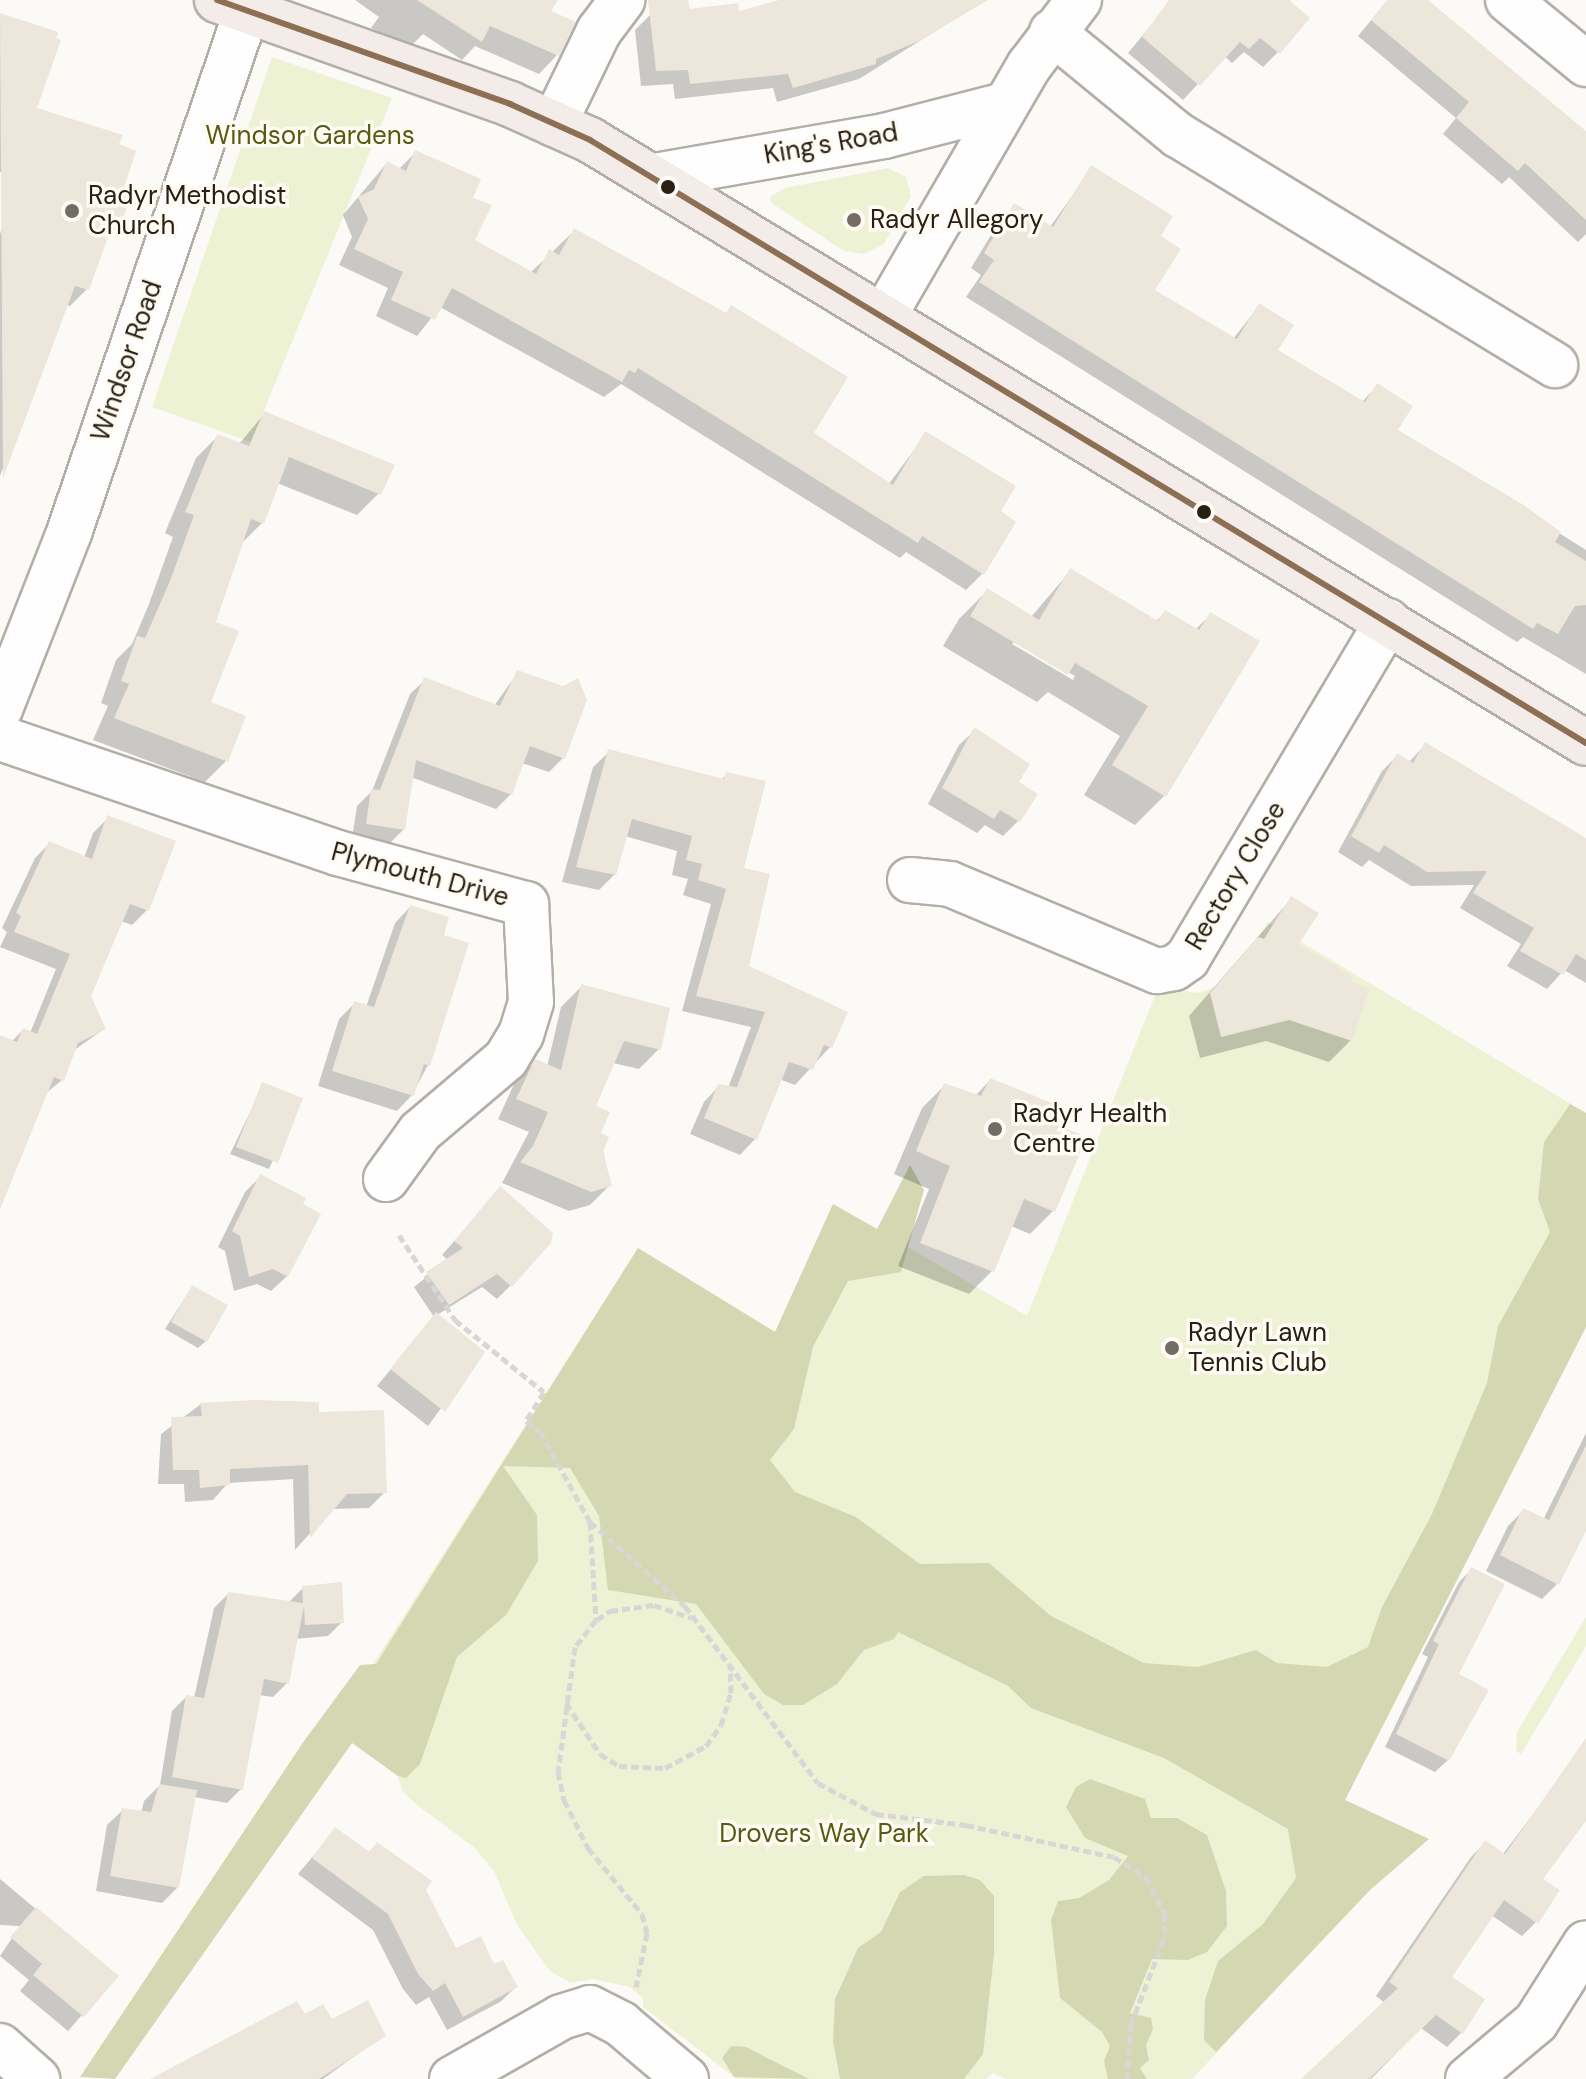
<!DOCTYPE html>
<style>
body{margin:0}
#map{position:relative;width:1586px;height:2079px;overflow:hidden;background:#fcfaf7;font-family:"DM Sans",sans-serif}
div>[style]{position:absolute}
.green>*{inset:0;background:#eef2d4}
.forest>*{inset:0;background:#d3d8b2}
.shadow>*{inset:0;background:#0003}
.building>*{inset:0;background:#ede6db}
.path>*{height:5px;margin-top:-2.5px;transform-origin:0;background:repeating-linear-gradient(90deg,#d8d7d6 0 8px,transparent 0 12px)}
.roads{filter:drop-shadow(2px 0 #b3aea7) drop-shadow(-2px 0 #b3aea7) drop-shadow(0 2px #b3aea7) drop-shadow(0 -2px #b3aea7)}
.minor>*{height:44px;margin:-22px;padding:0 22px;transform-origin:22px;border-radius:22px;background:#fffefe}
.major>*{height:44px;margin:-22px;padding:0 22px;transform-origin:22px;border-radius:22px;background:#f4ece9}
.bus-1>*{height:6px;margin:-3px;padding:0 3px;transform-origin:3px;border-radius:3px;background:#8d7054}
.dots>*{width:22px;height:22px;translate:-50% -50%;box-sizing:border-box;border:4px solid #fffbf4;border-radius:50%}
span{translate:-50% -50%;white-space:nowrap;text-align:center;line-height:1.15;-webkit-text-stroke:7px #fffbf4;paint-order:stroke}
.park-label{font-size:26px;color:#545c10}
.street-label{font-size:26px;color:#282014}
.poi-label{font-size:26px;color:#282014}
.left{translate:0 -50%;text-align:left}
</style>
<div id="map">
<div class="green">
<i style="clip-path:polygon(272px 57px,392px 98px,251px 442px,152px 407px)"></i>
<i style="clip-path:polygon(888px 168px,906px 177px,911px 196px,884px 244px,864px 254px,844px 251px,771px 203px,771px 196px,785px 188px)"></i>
<i style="clip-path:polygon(1268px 922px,1586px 1113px,1586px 1327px,1345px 1800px,1429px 1839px,1370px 1890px,1192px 2079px,1006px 2079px,993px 2073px,986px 2079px,737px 2079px,643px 2007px,643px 1998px,630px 1987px,593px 1979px,570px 1983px,550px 1971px,517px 1925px,495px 1873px,475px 1848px,417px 1805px,403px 1792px,397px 1776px,333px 1727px,638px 1248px,775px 1332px,833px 1204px,1027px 1316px,1158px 988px,1199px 993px,1215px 987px,1241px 962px)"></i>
<i style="clip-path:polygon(1586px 1617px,1586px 1646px,1521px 1754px,1516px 1751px,1517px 1732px)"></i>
</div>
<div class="forest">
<i style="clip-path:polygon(1570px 1104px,1586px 1113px,1586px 1327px,1345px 1800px,1429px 1839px,1370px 1890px,1216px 2052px,1204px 2040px,1205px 2000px,1218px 1961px,1263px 1924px,1296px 1878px,1288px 1829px,1164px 1758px,1031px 1708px,1008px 1686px,898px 1632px,894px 1639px,864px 1650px,837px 1684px,803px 1705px,783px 1705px,764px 1694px,696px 1604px,608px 1590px,599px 1516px,570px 1468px,503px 1466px,537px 1515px,538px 1561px,506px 1615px,457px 1657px,420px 1764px,406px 1778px,398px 1776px,352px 1743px,115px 2079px,80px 2077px,304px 1741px,360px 1665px,376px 1664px,638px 1248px,775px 1332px,833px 1204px,877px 1229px,910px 1165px,924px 1190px,901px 1272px,848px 1281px,813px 1347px,794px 1429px,770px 1460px,795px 1492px,856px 1517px,920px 1564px,989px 1563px,1051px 1616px,1144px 1663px,1198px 1667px,1256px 1650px,1277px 1663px,1327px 1667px,1368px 1647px,1382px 1607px,1432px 1514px,1487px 1383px,1498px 1326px,1550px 1232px,1538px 1199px,1544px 1142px)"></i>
<i style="clip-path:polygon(1090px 1779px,1145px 1799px,1151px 1818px,1177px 1818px,1207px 1835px,1226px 1891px,1227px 1926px,1207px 1952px,1188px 1960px,1152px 1959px,1130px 2013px,1151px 2018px,1153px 2029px,1146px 2045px,1149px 2060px,1140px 2068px,1147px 2079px,1108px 2079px,1104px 2061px,1110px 2046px,1102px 2032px,1060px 1998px,1051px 1920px,1058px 1901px,1079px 1898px,1109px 1880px,1128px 1856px,1085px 1838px,1066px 1807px,1076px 1787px)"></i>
<i style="clip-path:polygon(964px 1875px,980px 1880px,994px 1896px,994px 1954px,983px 2054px,964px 2079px,840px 2079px,833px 2041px,835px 1999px,858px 1948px,881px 1932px,900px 1892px,924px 1876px)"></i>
<i style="clip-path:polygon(731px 2046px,746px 2047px,809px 2079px,734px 2077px,722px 2058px)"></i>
</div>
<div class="shadow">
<i style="clip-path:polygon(355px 0,556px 0,548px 12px,557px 55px,539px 74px,475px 46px,462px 60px,423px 34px,411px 46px,371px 28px,379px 17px)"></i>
<i style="clip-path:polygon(786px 0,985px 0,859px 79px,777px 102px,773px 88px,675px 99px,673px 84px,641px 86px,635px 30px,650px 15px,737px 14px)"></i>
<i style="clip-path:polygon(1172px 0,1290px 0,1278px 52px,1263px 67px,1244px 52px,1232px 63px,1224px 56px,1183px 100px,1128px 53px)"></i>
<i style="clip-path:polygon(1388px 0,1402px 0,1586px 134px,1586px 234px,1578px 242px,1509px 177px,1502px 184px,1443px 134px,1456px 118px,1358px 36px)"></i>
<i style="clip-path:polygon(0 15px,55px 33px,35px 109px,117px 145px,120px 195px,118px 227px,105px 241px,87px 289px,70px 306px,65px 305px,0 476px,0 234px,20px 178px,0 172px)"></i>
<i style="clip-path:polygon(416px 152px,471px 200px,473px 241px,530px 273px,574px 231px,812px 433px,888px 485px,926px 434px,998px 512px,983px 573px,966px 590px,906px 552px,900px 558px,621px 384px,604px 397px,440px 307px,417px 336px,376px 316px,388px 288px,339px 265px,352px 237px,343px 215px,387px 163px,399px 169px)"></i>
<i style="clip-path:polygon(1092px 168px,1158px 237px,1152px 290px,1233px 339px,1259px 306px,1275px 351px,1362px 402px,1377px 386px,1395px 430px,1586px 550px,1586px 674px,1523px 637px,1517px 642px,966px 297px,981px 275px,971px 268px,1000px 220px,1015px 206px,1050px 227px)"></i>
<i style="clip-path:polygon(265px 413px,379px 493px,357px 515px,277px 483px,262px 523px,240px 545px,213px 623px,208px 704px,227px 760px,205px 782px,93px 740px,108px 706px,101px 703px,116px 660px,132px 644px,149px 604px,173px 537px,165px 533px,196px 458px,218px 436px,239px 444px)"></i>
<i style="clip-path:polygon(evenodd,1071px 570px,1156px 621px,1165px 613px,1195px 630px,1211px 614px,1257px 642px,1164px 796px,1135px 825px,1084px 795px,1120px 736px,1048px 692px,1037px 702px,943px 646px,959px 619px,988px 590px,1031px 617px,1071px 570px,1015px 641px,1075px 676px,1073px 680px,1012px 644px,1015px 641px)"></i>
<i style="clip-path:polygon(518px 672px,563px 758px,549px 772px,522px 763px,511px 794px,496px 809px,411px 777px,403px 830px,389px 844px,352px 838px,357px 806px,372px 791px,410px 694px,425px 680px,494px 706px)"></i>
<i style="clip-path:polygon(975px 730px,1016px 783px,1019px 820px,1003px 836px,985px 825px,977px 833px,928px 804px,959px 745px)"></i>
<i style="clip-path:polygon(1426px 744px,1586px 841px,1586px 983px,1564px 970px,1547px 989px,1507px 966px,1521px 944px,1460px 908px,1474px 885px,1411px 886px,1369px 860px,1362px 867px,1338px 852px,1382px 771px,1397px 756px,1409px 762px)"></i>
<i style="clip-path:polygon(609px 752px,721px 780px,727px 774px,742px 870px,747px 967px,830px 1047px,795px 1085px,779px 1079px,755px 1139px,740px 1155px,690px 1134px,704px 1102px,719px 1086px,728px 1088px,751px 1027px,682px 1011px,711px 904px,683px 895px,688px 879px,672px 875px,677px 851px,625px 836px,615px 874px,599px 890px,562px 882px,593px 767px)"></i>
<i style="clip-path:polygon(108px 818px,147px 910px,132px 925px,121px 921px,88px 996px,104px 1029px,73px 1051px,62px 1080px,45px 1094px,0 1209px,0 1037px,11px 1042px,23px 1030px,30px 1033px,56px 969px,0 947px,7px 932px,2px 928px,35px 858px,50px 843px,84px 858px,93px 833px)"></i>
<i style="clip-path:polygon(1291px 899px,1297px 944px,1351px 1040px,1329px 1062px,1266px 1041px,1200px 1058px,1189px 1016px)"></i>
<i style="clip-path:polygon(410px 907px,442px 937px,428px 1065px,412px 1095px,397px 1111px,318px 1086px,339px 1019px,355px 1003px,366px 1007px,395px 923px)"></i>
<i style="clip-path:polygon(581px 987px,659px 1049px,639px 1069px,613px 1063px,594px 1107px,610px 1185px,590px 1205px,569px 1211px,502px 1183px,529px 1132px,498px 1119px,515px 1082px,535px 1062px,547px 1067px,561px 1007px)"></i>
<i style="clip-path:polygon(990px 1080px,1053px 1126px,1053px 1211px,1030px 1234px,1011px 1226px,992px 1271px,969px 1294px,898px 1266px,929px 1189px,894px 1174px,922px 1108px,945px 1085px,975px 1096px)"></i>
<i style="clip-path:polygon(263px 1085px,300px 1099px,269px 1169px,230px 1154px)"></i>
<i style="clip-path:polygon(260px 1177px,287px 1276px,271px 1291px,257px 1284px,234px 1291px,225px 1251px,218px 1247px,245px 1192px)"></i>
<i style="clip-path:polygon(500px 1189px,511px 1285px,497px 1299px,482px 1287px,437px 1315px,482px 1352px,428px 1426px,377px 1386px,434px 1317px,414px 1287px,448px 1260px,442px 1255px)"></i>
<i style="clip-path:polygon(192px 1287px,206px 1341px,198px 1348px,165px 1329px)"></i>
<i style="clip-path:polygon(201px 1404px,317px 1414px,385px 1492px,369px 1508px,332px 1509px,295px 1550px,293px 1479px,228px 1483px,213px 1500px,185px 1502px,184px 1484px,158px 1484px,161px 1434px)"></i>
<i style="clip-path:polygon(1586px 1433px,1586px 1526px,1557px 1584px,1542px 1599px,1486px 1571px,1508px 1526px,1524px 1510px,1543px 1520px)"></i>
<i style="clip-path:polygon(1472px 1569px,1448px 1760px,1435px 1772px,1385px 1747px,1428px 1657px,1422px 1654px,1459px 1582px)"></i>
<i style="clip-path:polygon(303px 1588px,342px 1622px,328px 1636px,295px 1639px,287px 1683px,273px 1697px,259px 1695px,241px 1789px,227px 1803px,194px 1797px,177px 1888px,162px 1903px,96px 1891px,107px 1825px,123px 1810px,141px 1813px,144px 1801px,160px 1785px,172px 1711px,186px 1697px,194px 1698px,214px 1608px,228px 1594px,288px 1603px)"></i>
<i style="clip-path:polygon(1586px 1744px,1586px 1818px,1540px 1879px,1536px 1922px,1522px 1936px,1491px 1915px,1449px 1977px,1461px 2033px,1447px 2047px,1421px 2028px,1371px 2079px,1305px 2079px,1385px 2003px,1376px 1996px,1471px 1857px,1485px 1843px,1503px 1854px)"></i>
<i style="clip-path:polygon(335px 1830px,368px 1853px,377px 1844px,423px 1890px,455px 1951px,493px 1967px,516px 1987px,500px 2002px,447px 2030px,429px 1997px,416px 2005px,403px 1989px,373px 1930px,298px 1874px)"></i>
<i style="clip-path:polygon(0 1879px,116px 1976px,68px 2031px,20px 1991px,29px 1980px,0 1956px,20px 1926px,0 1925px)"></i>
<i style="clip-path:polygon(304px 2017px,384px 2035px,323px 2079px,159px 2079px)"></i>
</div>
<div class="building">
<i style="clip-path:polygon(417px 0,558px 0,551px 11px,576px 22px,559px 56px,490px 26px,482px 42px)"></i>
<i style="clip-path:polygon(648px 0,688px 0,690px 9px,738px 3px,739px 11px,779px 0,988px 0,919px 41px,876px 59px,876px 64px,793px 88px,788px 74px,690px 84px,688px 70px,656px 71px)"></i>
<i style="clip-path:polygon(1169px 0,1289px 0,1310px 18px,1280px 54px,1260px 38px,1249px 49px,1240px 42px,1200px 86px,1142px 37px)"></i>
<i style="clip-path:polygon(1387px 0,1428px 0,1586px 131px,1586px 220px,1525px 163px,1518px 171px,1456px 118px,1469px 102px,1371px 20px)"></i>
<i style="clip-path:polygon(0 13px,58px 32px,56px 38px,61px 40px,37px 108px,123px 135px,119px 144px,136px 151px,122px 193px,131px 196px,120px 228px,112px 226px,89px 290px,75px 286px,3px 478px)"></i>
<i style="clip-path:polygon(415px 150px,481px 179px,473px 198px,492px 205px,475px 240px,536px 274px,549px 249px,559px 255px,574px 228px,726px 313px,731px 305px,848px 377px,814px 433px,893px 485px,925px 431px,1016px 486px,1001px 511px,1016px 522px,984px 575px,922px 536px,918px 543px,638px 368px,635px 373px,629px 370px,622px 382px,452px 288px,435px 320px,391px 300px,403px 272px,354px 249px,368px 219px,358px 197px,374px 189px,387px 161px,406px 171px)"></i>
<i style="clip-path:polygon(1091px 165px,1173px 216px,1161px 236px,1181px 249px,1155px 290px,1237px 339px,1259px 303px,1294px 325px,1278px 350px,1365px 402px,1377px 383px,1413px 406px,1398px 430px,1522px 504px,1561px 532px,1555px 542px,1586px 561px,1586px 605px,1575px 606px,1558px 634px,1537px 623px,1533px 629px,979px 282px,994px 260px,984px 253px,1014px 203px,1053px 227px)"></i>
<i style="clip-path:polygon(264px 411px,395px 465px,381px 495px,289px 457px,264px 524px,251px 519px,216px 622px,239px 631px,211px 702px,246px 716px,228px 762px,114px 718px,129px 684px,121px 681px,137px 636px,145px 638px,170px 581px,194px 515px,185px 512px,217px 434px,249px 446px)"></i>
<i style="clip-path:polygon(1070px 568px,1158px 621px,1165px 610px,1199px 630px,1210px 612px,1260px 641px,1166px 797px,1112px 765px,1148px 706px,1075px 663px,1068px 675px,970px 616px,987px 588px,1039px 620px)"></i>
<i style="clip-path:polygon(517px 670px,563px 686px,578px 678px,587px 700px,565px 759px,530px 746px,512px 795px,416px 760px,405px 830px,366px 824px,371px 789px,380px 790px,424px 677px,500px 706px)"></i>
<i style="clip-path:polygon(974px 727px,1030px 764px,1019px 782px,1038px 794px,1020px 822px,1000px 810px,994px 819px,942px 788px)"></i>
<i style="clip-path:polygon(1425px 742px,1586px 838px,1586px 960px,1576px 954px,1563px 975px,1520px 951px,1534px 928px,1473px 893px,1487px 871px,1427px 872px,1384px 845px,1379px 853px,1351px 836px,1397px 753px,1413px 763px)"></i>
<i style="clip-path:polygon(608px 749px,724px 779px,726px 772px,766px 781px,744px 868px,770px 874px,749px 966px,848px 1012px,832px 1048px,824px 1045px,813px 1070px,789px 1062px,757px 1140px,704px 1118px,718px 1084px,737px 1087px,765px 1012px,696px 996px,726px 889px,698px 880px,702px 864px,686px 860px,692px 836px,632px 819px,616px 875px,576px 867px)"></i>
<i style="clip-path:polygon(107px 815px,176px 841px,149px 911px,130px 904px,91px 996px,106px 1029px,78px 1043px,64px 1081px,54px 1077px,0 1209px,0 1035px,17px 1042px,23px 1028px,37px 1034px,70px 954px,14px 932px,21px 916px,16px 913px,49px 841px,92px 859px)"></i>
<i style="clip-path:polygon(1291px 896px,1319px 913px,1299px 944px,1352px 976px,1351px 982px,1370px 988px,1352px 1041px,1289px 1020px,1221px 1037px,1210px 993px,1258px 937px,1264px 939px)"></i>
<i style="clip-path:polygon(410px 905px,449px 917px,444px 935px,469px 943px,430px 1066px,424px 1064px,414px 1096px,332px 1071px,354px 1001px,374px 1007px)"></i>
<i style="clip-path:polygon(581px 984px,670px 1008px,661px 1050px,624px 1041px,596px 1106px,610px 1112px,601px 1133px,609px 1137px,603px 1152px,612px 1186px,591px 1192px,520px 1162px,533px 1146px,548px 1112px,516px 1099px,535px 1059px,561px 1070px)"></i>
<i style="clip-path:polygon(990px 1078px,1062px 1107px,1055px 1124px,1087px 1137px,1055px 1212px,1024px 1199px,994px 1272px,920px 1243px,950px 1166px,916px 1151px,944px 1083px,981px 1096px)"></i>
<i style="clip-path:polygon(262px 1082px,303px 1098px,278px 1163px,236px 1147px)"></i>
<i style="clip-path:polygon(260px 1174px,306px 1198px,303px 1204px,321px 1214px,288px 1277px,273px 1269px,249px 1277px,240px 1236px,232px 1231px)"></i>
<i style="clip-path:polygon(500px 1186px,553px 1233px,551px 1243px,512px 1287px,497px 1274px,449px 1305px,426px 1272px,463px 1248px,454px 1241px)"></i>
<i style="clip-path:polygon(192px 1285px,228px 1305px,207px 1342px,171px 1322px)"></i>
<i style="clip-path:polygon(436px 1312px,485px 1352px,445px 1412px,390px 1369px)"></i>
<i style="clip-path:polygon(255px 1400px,319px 1402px,319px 1412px,384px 1410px,387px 1493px,347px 1494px,310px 1538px,308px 1465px,230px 1469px,230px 1485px,200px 1488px,199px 1470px,173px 1470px,171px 1417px,202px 1416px,200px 1403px)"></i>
<i style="clip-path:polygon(1586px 1445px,1586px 1531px,1559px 1585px,1500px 1555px,1523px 1508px,1549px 1520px)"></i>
<i style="clip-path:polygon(1471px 1567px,1505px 1584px,1459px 1674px,1489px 1690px,1449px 1761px,1396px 1734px,1439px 1644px,1433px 1641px)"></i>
<i style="clip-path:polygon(342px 1582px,344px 1623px,305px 1625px,304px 1606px,289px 1684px,264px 1679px,243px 1790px,172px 1777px,186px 1695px,204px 1698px,228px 1592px,303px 1603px,302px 1586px)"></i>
<i style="clip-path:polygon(1586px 1738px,1586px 1821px,1543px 1879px,1560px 1890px,1538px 1924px,1504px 1900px,1452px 1977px,1485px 1999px,1463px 2034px,1436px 2015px,1369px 2079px,1301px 2079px,1398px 1988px,1389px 1982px,1485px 1840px,1505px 1854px)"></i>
<i style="clip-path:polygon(159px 1784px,197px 1790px,179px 1888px,110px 1876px,122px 1808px,151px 1812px)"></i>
<i style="clip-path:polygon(335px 1827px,370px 1852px,377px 1842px,432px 1881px,426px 1890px,456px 1948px,481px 1936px,494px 1964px,503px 1960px,518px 1987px,463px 2017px,445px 1983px,433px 1991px,418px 1974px,388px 1914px,312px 1858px)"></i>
<i style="clip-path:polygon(36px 1907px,119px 1976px,84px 2017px,33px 1975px,42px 1964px,10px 1937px)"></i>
<i style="clip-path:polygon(368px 2000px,386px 2036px,319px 2079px,150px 2079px,297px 2001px,305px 2014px,323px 2004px,332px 2019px)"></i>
</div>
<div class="path">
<i style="left:399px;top:1235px;width:102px;rotate:56.6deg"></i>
<i style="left:455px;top:1320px;width:114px;rotate:39deg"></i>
<i style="left:544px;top:1392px;width:34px;rotate:122deg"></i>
<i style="left:526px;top:1421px;width:17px;rotate:36deg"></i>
<i style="left:540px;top:1431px;width:104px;rotate:61.2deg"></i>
<i style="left:590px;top:1522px;width:127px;rotate:41.5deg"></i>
<i style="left:685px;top:1606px;width:221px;rotate:53.1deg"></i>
<i style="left:818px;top:1783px;width:66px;rotate:28.1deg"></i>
<i style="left:876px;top:1814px;width:91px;rotate:7deg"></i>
<i style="left:966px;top:1825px;width:151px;rotate:12.2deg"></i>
<i style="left:1114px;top:1857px;width:38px;rotate:32deg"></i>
<i style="left:1146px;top:1877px;width:42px;rotate:62.8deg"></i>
<i style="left:1165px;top:1914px;width:25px;rotate:92deg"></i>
<i style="left:1164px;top:1939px;width:91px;rotate:111.2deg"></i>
<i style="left:1131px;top:2024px;width:55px;rotate:94.2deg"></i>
<i style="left:590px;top:1522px;width:98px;rotate:86.5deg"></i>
<i style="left:596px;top:1620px;width:34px;rotate:128deg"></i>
<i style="left:575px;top:1647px;width:126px;rotate:97.7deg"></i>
<i style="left:558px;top:1772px;width:29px;rotate:78deg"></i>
<i style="left:564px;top:1800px;width:54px;rotate:63.4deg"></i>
<i style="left:588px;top:1848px;width:85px;rotate:50.7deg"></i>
<i style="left:642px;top:1914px;width:20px;rotate:75deg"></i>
<i style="left:647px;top:1933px;width:55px;rotate:101.5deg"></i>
<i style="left:597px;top:1620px;width:16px;rotate:-35deg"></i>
<i style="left:610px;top:1611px;width:44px;rotate:-7.8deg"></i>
<i style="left:654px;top:1605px;width:40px;rotate:18.9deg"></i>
<i style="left:566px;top:1703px;width:61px;rotate:56.3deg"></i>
<i style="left:600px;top:1754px;width:22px;rotate:32deg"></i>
<i style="left:619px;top:1766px;width:46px;rotate:2.5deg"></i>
<i style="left:665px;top:1768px;width:47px;rotate:-28.2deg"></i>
<i style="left:706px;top:1746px;width:26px;rotate:-54deg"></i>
<i style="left:721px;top:1725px;width:34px;rotate:-73deg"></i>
<i style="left:731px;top:1693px;width:29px;rotate:-92deg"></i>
</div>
<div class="roads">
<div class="minor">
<i style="left:1508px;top:0;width:101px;rotate:39.4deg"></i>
<i style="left:1052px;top:32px;width:163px;rotate:39.3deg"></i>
<i style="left:1178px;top:135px;width:442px;rotate:31.4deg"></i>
<i style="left:554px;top:124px;width:103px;rotate:-64.2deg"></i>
<i style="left:599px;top:31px;width:39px;rotate:-53deg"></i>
<i style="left:655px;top:176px;width:232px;rotate:-9.9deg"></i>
<i style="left:884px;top:136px;width:125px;rotate:-14.4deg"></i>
<i style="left:885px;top:314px;width:287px;rotate:-59.9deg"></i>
<i style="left:1029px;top:66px;width:83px;rotate:-52.9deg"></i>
<i style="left:0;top:709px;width:192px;rotate:-68.6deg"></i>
<i style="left:70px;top:530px;width:549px;rotate:-71.2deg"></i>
<i style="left:0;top:738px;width:357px;rotate:18.8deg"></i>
<i style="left:338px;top:853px;width:195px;rotate:15.2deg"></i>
<i style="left:526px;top:904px;width:98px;rotate:87.1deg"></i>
<i style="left:531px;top:1002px;width:34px;rotate:107deg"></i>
<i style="left:521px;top:1034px;width:29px;rotate:121deg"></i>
<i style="left:506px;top:1059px;width:113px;rotate:139.7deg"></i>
<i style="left:420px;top:1132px;width:58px;rotate:125.9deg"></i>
<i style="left:910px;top:880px;width:40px;rotate:5.7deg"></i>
<i style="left:950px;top:884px;width:225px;rotate:22.8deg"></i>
<i style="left:1157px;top:971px;width:17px;rotate:-10deg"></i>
<i style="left:1174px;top:968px;width:16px;rotate:-35deg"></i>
<i style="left:1187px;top:959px;width:393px;rotate:-59.3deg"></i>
<i style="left:0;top:2046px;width:50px;rotate:41.7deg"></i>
<i style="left:452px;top:2079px;width:125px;rotate:-29.6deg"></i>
<i style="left:561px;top:2017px;width:30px;rotate:-17deg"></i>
<i style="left:590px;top:2008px;width:35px;rotate:27deg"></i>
<i style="left:621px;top:2024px;width:85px;rotate:40.2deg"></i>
<i style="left:1468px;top:2079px;width:89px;rotate:-40deg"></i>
<i style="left:1536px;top:2022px;width:93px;rotate:-57.7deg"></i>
</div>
<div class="major">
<i style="left:217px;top:0;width:311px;rotate:19.5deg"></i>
<i style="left:510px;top:104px;width:88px;rotate:24.2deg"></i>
<i style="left:590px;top:140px;width:1164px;rotate:31.19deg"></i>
</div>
</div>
<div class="bus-1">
<i style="left:217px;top:0;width:311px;rotate:19.5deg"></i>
<i style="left:510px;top:104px;width:88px;rotate:24.2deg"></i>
<i style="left:590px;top:140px;width:1164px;rotate:31.19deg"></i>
</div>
<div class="dots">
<i style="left:668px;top:187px;background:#282014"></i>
<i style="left:72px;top:211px;background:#726c63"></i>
<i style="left:854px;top:220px;background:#726c63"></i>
<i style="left:1204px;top:512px;background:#282014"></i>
<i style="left:995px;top:1129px;background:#726c63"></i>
<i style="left:1172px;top:1348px;background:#726c63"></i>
</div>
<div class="park-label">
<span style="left:310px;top:136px">Windsor Gardens</span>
<span style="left:824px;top:1834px">Drovers Way Park</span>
</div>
<div class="street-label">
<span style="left:831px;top:144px;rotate:-10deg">King's Road</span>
<span style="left:127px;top:361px;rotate:-71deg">Windsor Road</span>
<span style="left:420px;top:875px;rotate:15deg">Plymouth Drive</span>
<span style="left:1236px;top:876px;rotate:-59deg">Rectory Close</span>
</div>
<div class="poi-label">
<span class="left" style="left:88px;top:211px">Radyr Methodist<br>Church</span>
<span class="left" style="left:870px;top:220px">Radyr Allegory</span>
<span class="left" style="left:1013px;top:1129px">Radyr Health<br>Centre</span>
<span class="left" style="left:1188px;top:1348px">Radyr Lawn<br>Tennis Club</span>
</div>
</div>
